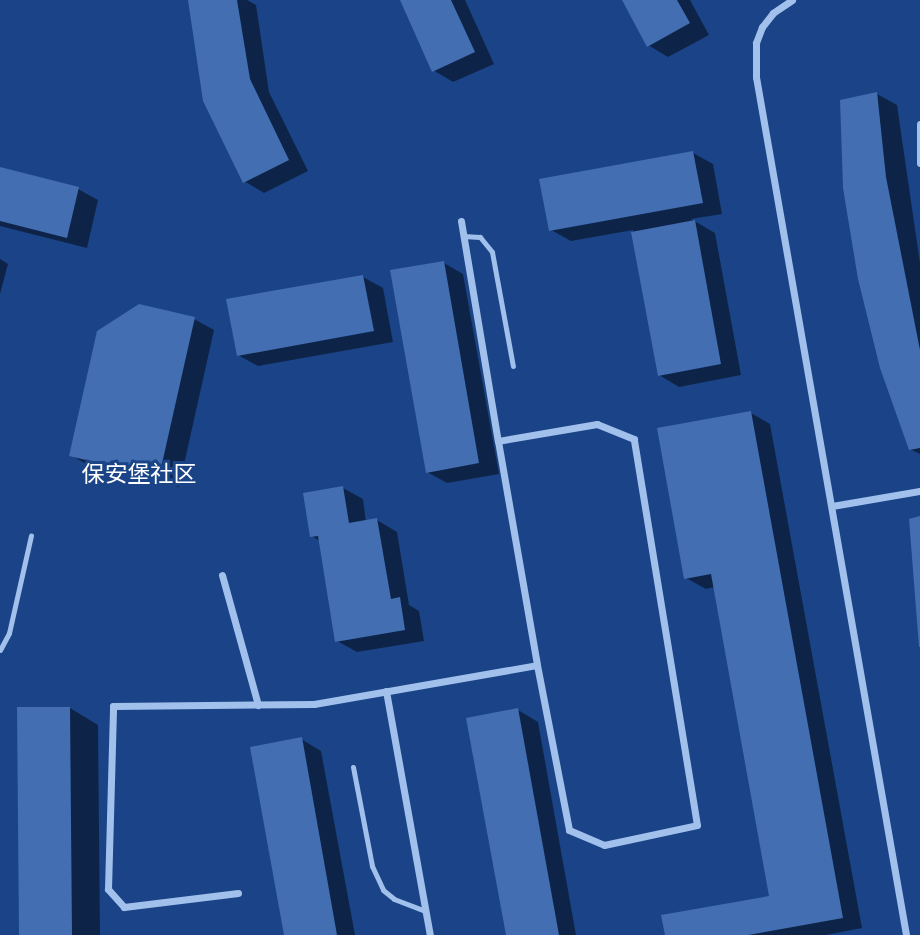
<!DOCTYPE html>
<meta charset="utf-8">
<style>
body{margin:0}
#map{position:relative;width:920px;height:935px;overflow:hidden;background:#1a4487;font-family:Rubik,"Noto Sans SC",sans-serif}
div>[style]{position:absolute}
.shadow>*{inset:0;background:#0007}
.building>*{inset:0;background:#436eb1}
.service>*{height:5px;margin:-2.5px;padding:0 2.5px;transform-origin:2.5px;border-radius:2.5px;background:#a2c0ec}
.minor>*{height:7px;margin:-3.5px;padding:0 3.5px;transform-origin:3.5px;border-radius:3.5px;background:#a2c0ec}
span{translate:-50% -50%;white-space:nowrap;text-align:center;line-height:1.15;-webkit-text-stroke:6px #1a4487;paint-order:stroke}
.neighbourhood-label{font-size:23px;color:#fff}
</style>
<div id="map">
<div class="shadow">
<i style="clip-path:polygon(194px 0,247px 0,256px 5px,269px 92px,308px 171px,264px 193px,244px 181px)"></i>
<i style="clip-path:polygon(401px 0,465px 0,494px 64px,453px 82px,433px 70px)"></i>
<i style="clip-path:polygon(624px 0,690px 0,709px 35px,668px 57px,648px 45px)"></i>
<i style="clip-path:polygon(877px 94px,897px 105px,920px 263px,920px 454px,910px 449px)"></i>
<i style="clip-path:polygon(693px 153px,713px 164px,722px 214px,691px 219px,715px 233px,741px 375px,679px 387px,659px 375px,633px 230px,571px 241px,551px 230px)"></i>
<i style="clip-path:polygon(0 169px,78px 189px,98px 200px,87px 248px,0 226px)"></i>
<i style="clip-path:polygon(0 259px,8px 264px,0 294px)"></i>
<i style="clip-path:polygon(444px 263px,463px 274px,499px 474px,447px 483px,427px 472px)"></i>
<i style="clip-path:polygon(363px 277px,383px 288px,393px 342px,258px 366px,238px 355px)"></i>
<i style="clip-path:polygon(194px 319px,214px 330px,179px 487px,91px 467px,71px 455px)"></i>
<i style="clip-path:polygon(751px 413px,770px 424px,862px 928px,826px 935px,667px 935px,771px 897px,715px 587px,706px 589px,686px 578px)"></i>
<i style="clip-path:polygon(343px 488px,363px 499px,366px 522px,377px 520px,397px 532px,409px 605px,419px 611px,424px 641px,357px 652px,337px 641px,320px 541px,312px 536px)"></i>
<i style="clip-path:polygon(920px 518px,920px 645px,910px 520px)"></i>
<i style="clip-path:polygon(70px 708px,98px 725px,100px 935px,21px 935px)"></i>
<i style="clip-path:polygon(518px 710px,538px 722px,576px 935px,507px 935px)"></i>
<i style="clip-path:polygon(301px 739px,321px 751px,355px 935px,286px 935px)"></i>
</div>
<div class="building">
<i style="clip-path:polygon(188px 0,237px 0,250px 79px,289px 160px,243px 183px,203px 101px)"></i>
<i style="clip-path:polygon(400px 0,451px 0,475px 52px,432px 72px)"></i>
<i style="clip-path:polygon(622px 0,677px 0,690px 23px,647px 47px)"></i>
<i style="clip-path:polygon(877px 92px,886px 177px,920px 350px,920px 448px,909px 450px,880px 368px,858px 279px,843px 188px,840px 100px)"></i>
<i style="clip-path:polygon(693px 151px,703px 203px,549px 231px,539px 179px)"></i>
<i style="clip-path:polygon(0 167px,79px 187px,67px 238px,0 221px)"></i>
<i style="clip-path:polygon(695px 220px,721px 364px,658px 376px,631px 232px)"></i>
<i style="clip-path:polygon(444px 261px,479px 463px,426px 473px,390px 270px)"></i>
<i style="clip-path:polygon(363px 275px,374px 331px,237px 356px,226px 299px)"></i>
<i style="clip-path:polygon(139px 304px,195px 317px,159px 477px,69px 456px,97px 331px)"></i>
<i style="clip-path:polygon(751px 411px,843px 918px,748px 935px,665px 935px,661px 915px,769px 896px,711px 574px,684px 579px,657px 428px)"></i>
<i style="clip-path:polygon(343px 486px,349px 523px,377px 518px,391px 599px,400px 597px,405px 630px,335px 642px,318px 536px,310px 537px,303px 493px)"></i>
<i style="clip-path:polygon(920px 516px,920px 647px,919px 647px,909px 519px)"></i>
<i style="clip-path:polygon(17px 707px,70px 707px,72px 935px,19px 935px)"></i>
<i style="clip-path:polygon(518px 708px,559px 935px,506px 935px,466px 718px)"></i>
<i style="clip-path:polygon(302px 737px,337px 935px,284px 935px,250px 747px)"></i>
</div>
<div class="service">
<i style="left:463px;top:236px;width:17px;rotate:3deg"></i>
<i style="left:480px;top:237px;width:19px;rotate:51deg"></i>
<i style="left:492px;top:252px;width:116px;rotate:79.6deg"></i>
<i style="left:0;top:650px;width:19px;rotate:-62deg"></i>
<i style="left:9px;top:633px;width:100px;rotate:-77.3deg"></i>
<i style="left:353px;top:767px;width:101px;rotate:79.1deg"></i>
<i style="left:372px;top:866px;width:26px;rotate:65deg"></i>
<i style="left:383px;top:890px;width:14px;rotate:39deg"></i>
<i style="left:394px;top:899px;width:34px;rotate:21deg"></i>
</div>
<div class="minor">
<i style="left:792px;top:0;width:23px;rotate:146deg"></i>
<i style="left:773px;top:13px;width:18px;rotate:128deg"></i>
<i style="left:762px;top:27px;width:17px;rotate:111deg"></i>
<i style="left:756px;top:43px;width:34px;rotate:90deg"></i>
<i style="left:756px;top:77px;width:871px;rotate:80.08deg"></i>
<i style="left:920px;top:124px;width:39px;rotate:90deg"></i>
<i style="left:461px;top:221px;width:223px;rotate:80.5deg"></i>
<i style="left:498px;top:441px;width:227px;rotate:80.1deg"></i>
<i style="left:537px;top:665px;width:168px;rotate:79deg"></i>
<i style="left:569px;top:830px;width:38px;rotate:23deg"></i>
<i style="left:604px;top:845px;width:95px;rotate:-12.1deg"></i>
<i style="left:697px;top:825px;width:391px;rotate:-99.3deg"></i>
<i style="left:634px;top:439px;width:40px;rotate:-158deg"></i>
<i style="left:597px;top:424px;width:100px;rotate:170.3deg"></i>
<i style="left:832px;top:506px;width:89px;rotate:-9.7deg"></i>
<i style="left:222px;top:575px;width:135px;rotate:74.5deg"></i>
<i style="left:386px;top:691px;width:248px;rotate:79.8deg"></i>
<i style="left:238px;top:893px;width:115px;rotate:173deg"></i>
<i style="left:124px;top:907px;width:24px;rotate:-132deg"></i>
<i style="left:108px;top:889px;width:183px;rotate:-88.4deg"></i>
<i style="left:113px;top:706px;width:201px;rotate:-0.6deg"></i>
<i style="left:314px;top:704px;width:226px;rotate:-9.9deg"></i>
</div>
<div class="neighbourhood-label">
<span style="left:139px;top:474px">保安堡社区</span>
</div>
</div>
